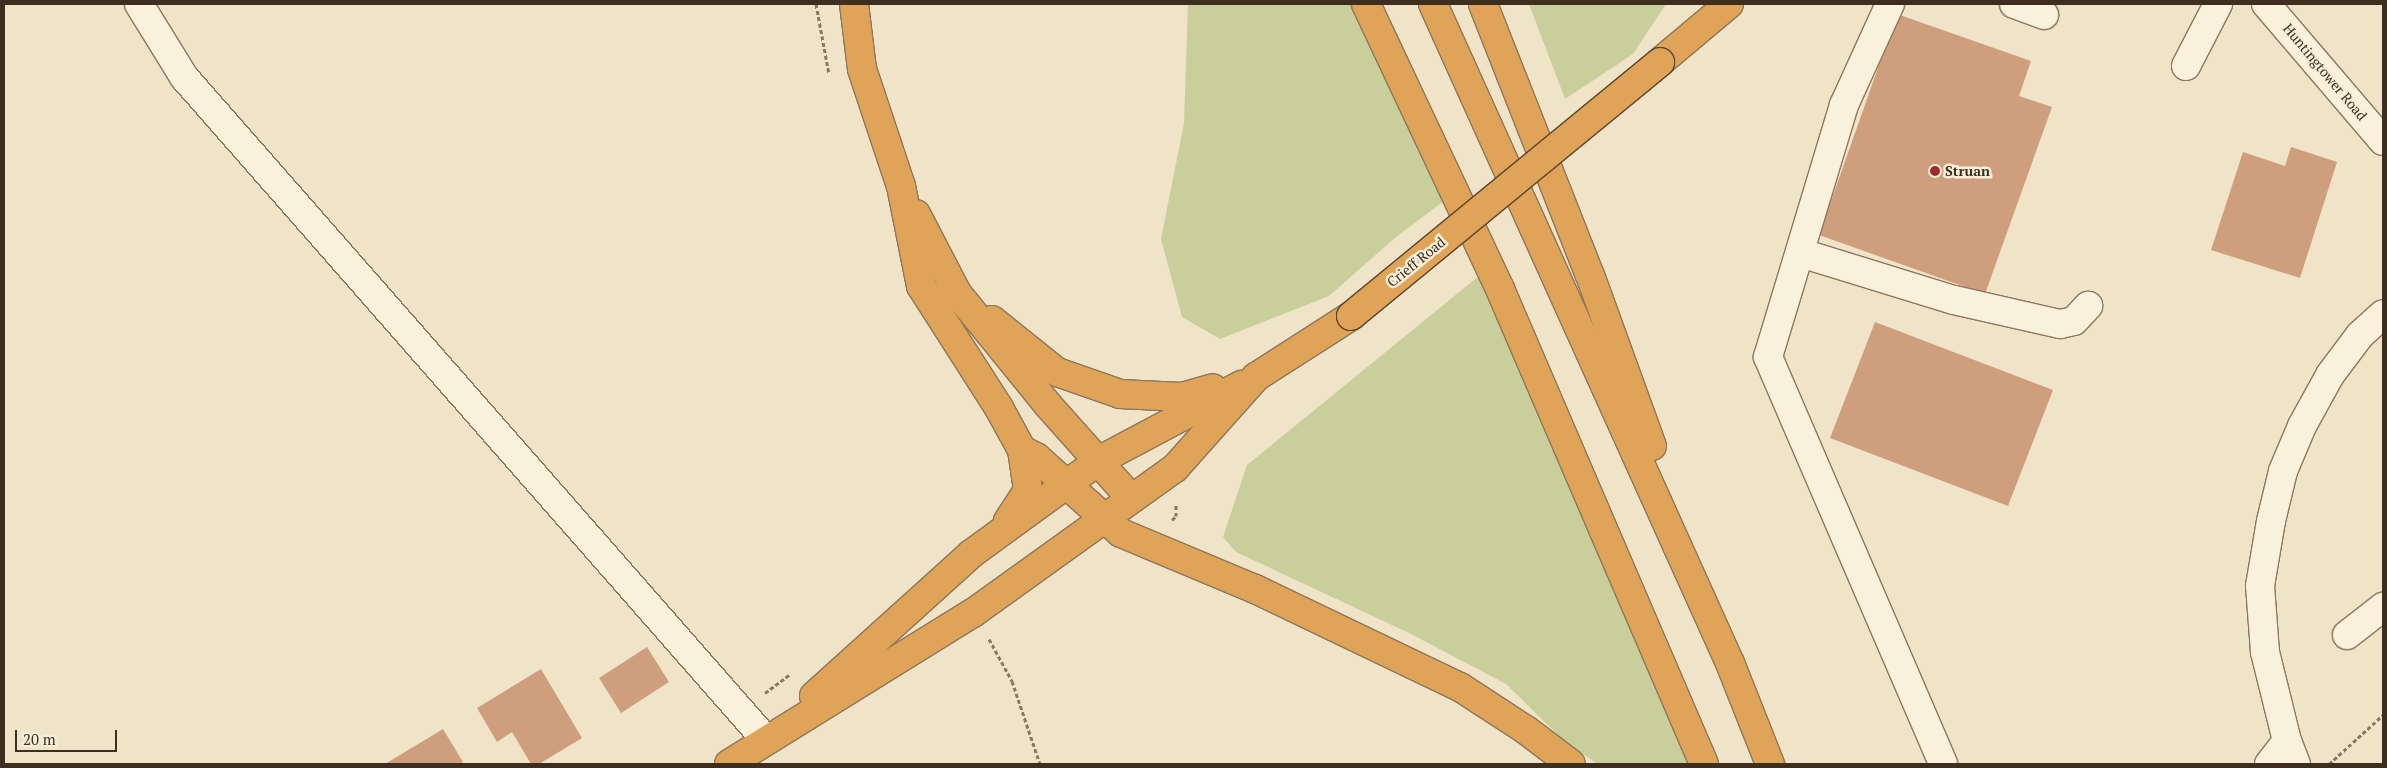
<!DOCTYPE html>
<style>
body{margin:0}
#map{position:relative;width:2387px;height:768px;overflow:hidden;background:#f0e4c8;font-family:"PT Serif",serif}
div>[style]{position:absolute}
.green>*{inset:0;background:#c9cf9b}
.building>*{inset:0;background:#cf9f7d}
.path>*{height:3px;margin-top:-1.5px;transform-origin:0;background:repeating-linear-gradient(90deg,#8d765c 0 4px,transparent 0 6.5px)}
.roads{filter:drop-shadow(1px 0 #8d765c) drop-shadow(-1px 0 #8d765c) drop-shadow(0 1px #8d765c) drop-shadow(0 -1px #8d765c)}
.minor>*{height:28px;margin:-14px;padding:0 14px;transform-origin:14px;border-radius:14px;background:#faf1dc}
.highway>*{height:28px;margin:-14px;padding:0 14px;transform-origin:14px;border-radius:14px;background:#e0a458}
.bridges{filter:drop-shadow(1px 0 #5b4430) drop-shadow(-1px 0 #5b4430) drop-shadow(0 1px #5b4430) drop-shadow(0 -1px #5b4430)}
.highway-bridge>*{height:28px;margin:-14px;padding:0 14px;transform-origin:14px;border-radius:14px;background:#e0a458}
.dots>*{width:14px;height:14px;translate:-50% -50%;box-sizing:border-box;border:2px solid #f7eed8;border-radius:50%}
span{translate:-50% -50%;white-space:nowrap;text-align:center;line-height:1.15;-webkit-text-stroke:5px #f7eed8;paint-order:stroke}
.street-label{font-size:14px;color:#3d2e20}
.poi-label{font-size:14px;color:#3d2e20;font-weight:700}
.left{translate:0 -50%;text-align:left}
.frame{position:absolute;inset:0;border:5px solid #3d2e20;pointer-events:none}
.scale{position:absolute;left:15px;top:730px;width:102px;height:22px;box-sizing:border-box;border:2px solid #3d2e20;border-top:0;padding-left:6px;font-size:15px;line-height:18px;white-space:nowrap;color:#3d2e20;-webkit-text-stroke:4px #f7eed8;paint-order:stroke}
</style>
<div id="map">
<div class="green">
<i style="clip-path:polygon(1188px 4px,1354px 4px,1444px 201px,1396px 237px,1329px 296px,1220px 339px,1182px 317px,1161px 239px,1184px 123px)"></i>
<i style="clip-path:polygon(1529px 4px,1666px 4px,1633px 54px,1565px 99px)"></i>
<i style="clip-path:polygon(1485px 271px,1696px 764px,1597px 764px,1559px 736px,1506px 684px,1409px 633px,1236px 552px,1223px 537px,1247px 465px)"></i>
</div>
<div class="building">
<i style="clip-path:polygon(1897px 14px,2031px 61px,2019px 96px,2052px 107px,1985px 294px,1819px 235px)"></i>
<i style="clip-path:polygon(2291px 147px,2337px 162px,2300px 278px,2211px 250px,2243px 152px,2285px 166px)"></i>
<i style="clip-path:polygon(1875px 322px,2053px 390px,2008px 506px,1830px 438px)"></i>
<i style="clip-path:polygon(647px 647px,669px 682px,621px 713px,599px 678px)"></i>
<i style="clip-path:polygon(541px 669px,582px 738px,539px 764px,531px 764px,512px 732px,497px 742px,477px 708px)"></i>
<i style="clip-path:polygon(443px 729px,463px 762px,460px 764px,385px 764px)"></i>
</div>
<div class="path">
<i style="left:816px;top:4px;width:71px;rotate:79.5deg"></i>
<i style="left:1172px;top:520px;width:6px;rotate:-45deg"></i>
<i style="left:1176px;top:516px;width:11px;rotate:-90deg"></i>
<i style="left:989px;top:639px;width:48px;rotate:61.3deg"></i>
<i style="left:1012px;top:681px;width:88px;rotate:71.4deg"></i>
<i style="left:765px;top:693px;width:31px;rotate:-37deg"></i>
<i style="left:2329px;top:764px;width:73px;rotate:-42.2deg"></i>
</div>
<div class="roads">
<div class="minor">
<i style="left:139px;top:4px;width:86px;rotate:58.3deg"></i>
<i style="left:184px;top:77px;width:882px;rotate:48.72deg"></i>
<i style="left:1890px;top:4px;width:111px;rotate:114.5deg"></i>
<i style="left:1844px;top:105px;width:263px;rotate:106.8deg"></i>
<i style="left:1768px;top:357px;width:443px;rotate:66.7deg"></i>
<i style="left:2014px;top:4px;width:32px;rotate:20deg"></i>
<i style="left:2266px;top:4px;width:180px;rotate:49.5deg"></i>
<i style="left:2186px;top:66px;width:70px;rotate:-62.7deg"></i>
<i style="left:1801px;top:253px;width:160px;rotate:17.1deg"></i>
<i style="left:1954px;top:300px;width:109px;rotate:12.8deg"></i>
<i style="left:2060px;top:324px;width:14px;rotate:-12deg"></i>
<i style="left:2074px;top:321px;width:21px;rotate:-47deg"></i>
<i style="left:2347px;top:635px;width:46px;rotate:-37.9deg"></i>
<i style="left:2269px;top:764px;width:29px;rotate:-52deg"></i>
<i style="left:2296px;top:764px;width:25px;rotate:-111deg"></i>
<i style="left:2287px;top:741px;width:92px;rotate:-103.9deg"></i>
<i style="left:2265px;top:652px;width:66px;rotate:-94.3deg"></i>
<i style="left:2260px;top:586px;width:66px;rotate:-80.4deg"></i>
<i style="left:2271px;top:521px;width:51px;rotate:-76.5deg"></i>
<i style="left:2283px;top:471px;width:49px;rotate:-67.1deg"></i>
<i style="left:2302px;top:426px;width:58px;rotate:-61.2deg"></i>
<i style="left:2330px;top:375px;width:50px;rotate:-53.1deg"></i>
<i style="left:2360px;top:335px;width:31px;rotate:-42deg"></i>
</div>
<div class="highway">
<i style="left:854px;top:4px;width:65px;rotate:83deg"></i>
<i style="left:862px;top:69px;width:123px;rotate:71.6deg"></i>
<i style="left:901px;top:186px;width:102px;rotate:78.7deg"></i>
<i style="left:921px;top:286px;width:145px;rotate:57.4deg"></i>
<i style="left:999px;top:408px;width:48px;rotate:61.3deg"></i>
<i style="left:1022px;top:450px;width:40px;rotate:81.5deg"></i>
<i style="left:1028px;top:490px;width:37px;rotate:123deg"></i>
<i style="left:1366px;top:4px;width:315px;rotate:64.8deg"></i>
<i style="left:1500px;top:289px;width:517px;rotate:66.76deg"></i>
<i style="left:1433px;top:4px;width:723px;rotate:65.74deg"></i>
<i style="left:1730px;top:663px;width:109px;rotate:68.4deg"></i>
<i style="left:1483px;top:4px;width:291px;rotate:68.5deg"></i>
<i style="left:1590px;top:275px;width:182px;rotate:70.1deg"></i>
<i style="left:1660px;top:62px;width:90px;rotate:-40deg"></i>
<i style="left:916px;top:214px;width:89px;rotate:62.6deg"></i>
<i style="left:957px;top:293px;width:144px;rotate:50.9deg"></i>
<i style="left:1048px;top:405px;width:125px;rotate:48.3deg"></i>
<i style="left:992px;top:320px;width:83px;rotate:38.7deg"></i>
<i style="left:1057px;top:372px;width:67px;rotate:19.2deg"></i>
<i style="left:1120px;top:394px;width:62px;rotate:2.8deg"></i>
<i style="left:1182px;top:397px;width:32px;rotate:-16deg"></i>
<i style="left:1022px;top:450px;width:16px;rotate:27deg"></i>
<i style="left:1036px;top:457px;width:114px;rotate:41.8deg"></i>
<i style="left:1121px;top:533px;width:145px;rotate:22.7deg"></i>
<i style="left:1255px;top:589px;width:227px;rotate:25.6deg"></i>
<i style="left:1460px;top:687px;width:79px;rotate:33.1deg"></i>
<i style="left:1526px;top:730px;width:56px;rotate:37.1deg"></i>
<i style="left:814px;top:696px;width:212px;rotate:-42.1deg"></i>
<i style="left:971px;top:554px;width:160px;rotate:-36.1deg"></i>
<i style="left:1100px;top:460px;width:160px;rotate:-28deg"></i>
<i style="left:729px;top:764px;width:287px;rotate:-31.8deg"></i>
<i style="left:973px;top:613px;width:249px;rotate:-35.7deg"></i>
<i style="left:1175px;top:468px;width:122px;rotate:-48.3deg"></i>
<i style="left:1256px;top:377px;width:113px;rotate:-32.7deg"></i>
</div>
</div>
<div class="bridges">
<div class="highway-bridge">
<i style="left:1351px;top:316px;width:400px;rotate:-39.4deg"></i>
</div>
</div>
<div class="dots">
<i style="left:1935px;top:171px;background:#9e2a2b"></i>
</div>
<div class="street-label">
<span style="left:2325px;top:72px;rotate:50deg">Huntingtower Road</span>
<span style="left:1416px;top:262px;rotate:-39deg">Crieff Road</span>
</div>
<div class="poi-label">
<span class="left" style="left:1945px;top:171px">Struan</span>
</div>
<div class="frame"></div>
<div class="scale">20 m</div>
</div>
